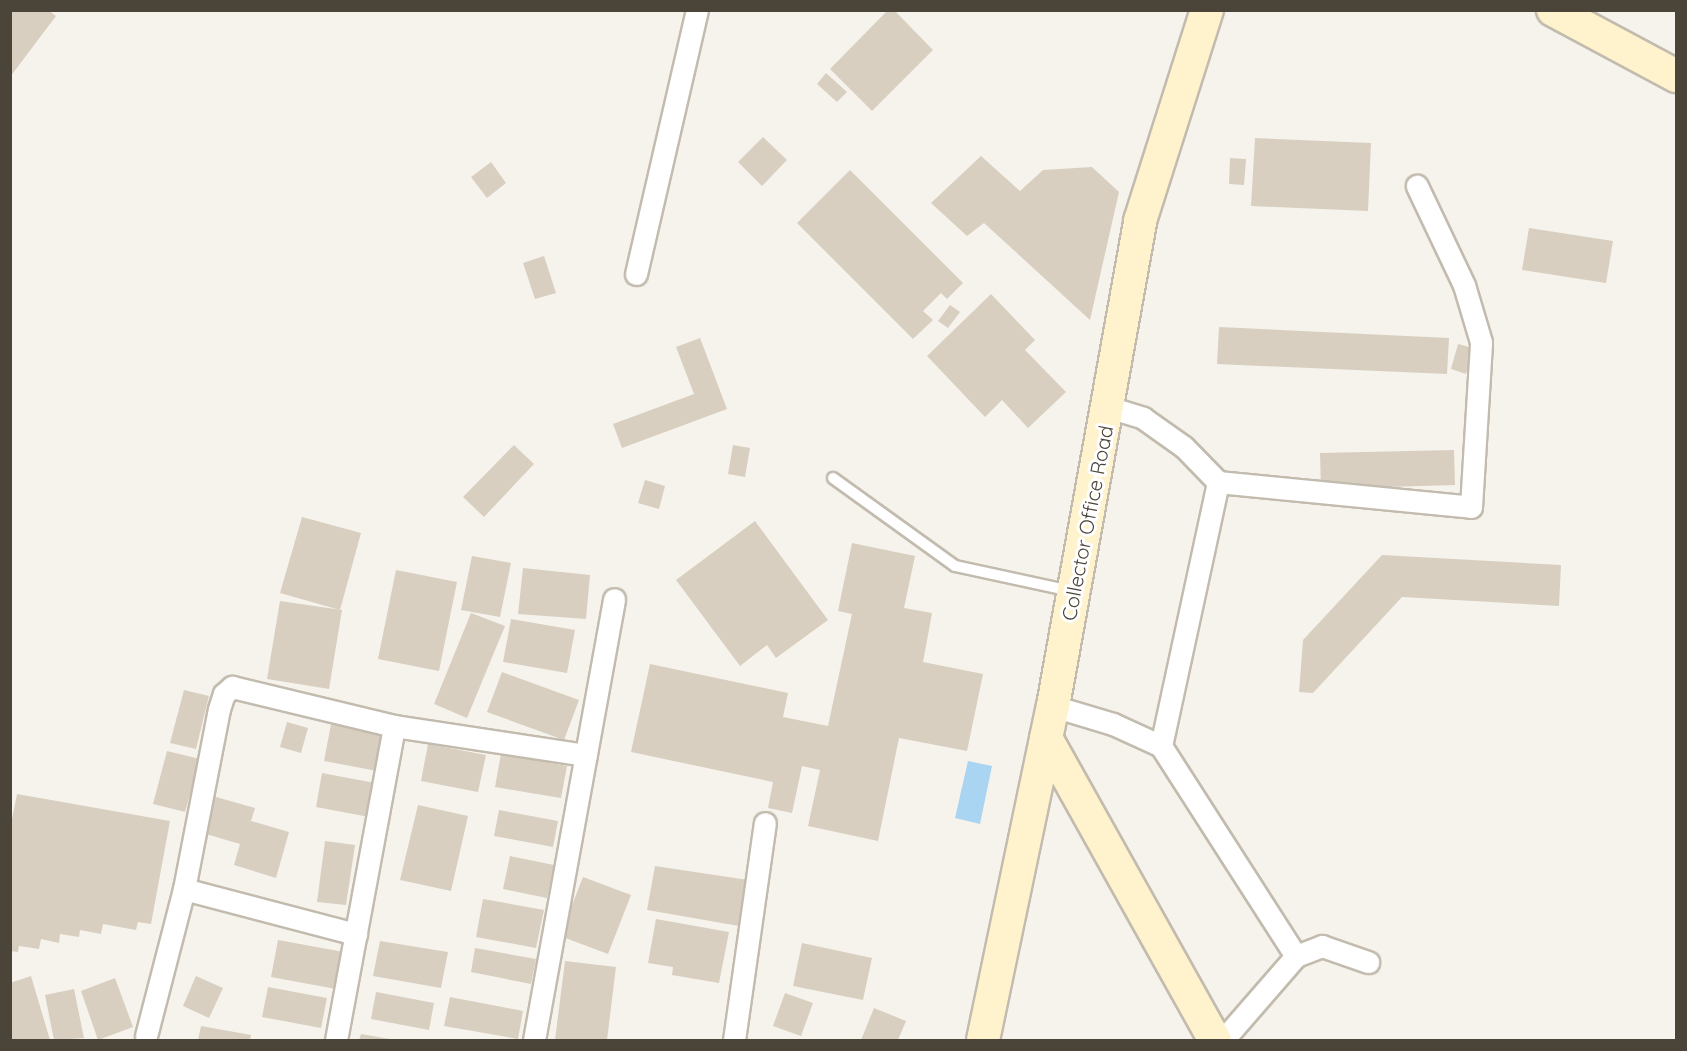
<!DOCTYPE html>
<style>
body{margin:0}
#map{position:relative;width:1687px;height:1051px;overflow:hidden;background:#f6f3ec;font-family:Quicksand,sans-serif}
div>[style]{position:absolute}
.water>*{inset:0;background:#a9d4f2}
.building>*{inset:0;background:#d8cfc1}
.roads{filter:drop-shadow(2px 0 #c2bbae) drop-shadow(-2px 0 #c2bbae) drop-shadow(0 2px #c2bbae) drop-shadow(0 -2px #c2bbae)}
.lane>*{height:10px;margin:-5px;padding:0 5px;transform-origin:5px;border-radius:5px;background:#fff}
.street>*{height:21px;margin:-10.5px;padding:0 10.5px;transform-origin:10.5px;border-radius:10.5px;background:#fff}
.secondary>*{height:32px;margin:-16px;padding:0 16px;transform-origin:16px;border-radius:16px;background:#fff3cd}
span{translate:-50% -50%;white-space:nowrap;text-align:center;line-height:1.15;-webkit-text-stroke:6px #fff;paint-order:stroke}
.street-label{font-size:20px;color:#4b4439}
.frame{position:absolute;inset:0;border:12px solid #4b4439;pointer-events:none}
</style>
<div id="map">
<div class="water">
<i style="clip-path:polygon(968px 761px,992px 766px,980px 824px,955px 818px)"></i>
</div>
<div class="building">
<i style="clip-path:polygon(10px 10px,48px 10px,56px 16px,10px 77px)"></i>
<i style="clip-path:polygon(888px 10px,894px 10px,933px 50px,872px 111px,830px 69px)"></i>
<i style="clip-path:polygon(826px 73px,847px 92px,837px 102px,817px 84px)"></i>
<i style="clip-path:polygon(763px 137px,787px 160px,762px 186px,738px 162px)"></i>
<i style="clip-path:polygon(1255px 138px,1371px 143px,1368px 211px,1251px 206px)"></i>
<i style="clip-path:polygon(981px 156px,1020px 191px,1043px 170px,1092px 167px,1119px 192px,1090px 320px,984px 223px,967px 236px,931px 203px)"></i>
<i style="clip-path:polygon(1230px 158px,1246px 159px,1244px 185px,1229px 184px)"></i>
<i style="clip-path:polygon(491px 162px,506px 183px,487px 198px,471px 177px)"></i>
<i style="clip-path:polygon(850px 170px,963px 283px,947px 299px,941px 293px,923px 311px,933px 320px,913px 339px,797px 223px)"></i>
<i style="clip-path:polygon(1529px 228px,1613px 241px,1606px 283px,1522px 270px)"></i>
<i style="clip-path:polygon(544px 256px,556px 293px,535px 299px,523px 263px)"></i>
<i style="clip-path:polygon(991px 294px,1035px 340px,1025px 350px,1066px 392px,1028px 428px,1002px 400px,985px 417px,927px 356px)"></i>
<i style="clip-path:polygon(950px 305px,960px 312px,948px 328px,938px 321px)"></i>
<i style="clip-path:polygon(1219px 327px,1449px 338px,1447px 374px,1217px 364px)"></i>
<i style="clip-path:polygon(700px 338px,727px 409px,622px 448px,613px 424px,694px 394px,676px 347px)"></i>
<i style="clip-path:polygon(1458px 344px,1473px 348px,1466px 374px,1451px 369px)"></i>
<i style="clip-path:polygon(514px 445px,534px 464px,484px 517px,463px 497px)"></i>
<i style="clip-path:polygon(733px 445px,750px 448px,745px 477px,728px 474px)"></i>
<i style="clip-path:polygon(1454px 450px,1455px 485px,1321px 489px,1320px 453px)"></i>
<i style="clip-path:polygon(645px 480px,665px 486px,659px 509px,638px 503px)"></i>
<i style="clip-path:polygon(302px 517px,361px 533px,340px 610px,280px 593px)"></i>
<i style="clip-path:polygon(755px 521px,828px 620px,776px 658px,767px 645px,740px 666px,676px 580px)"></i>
<i style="clip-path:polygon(852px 543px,915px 556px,904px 608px,932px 613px,923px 662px,983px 674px,967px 751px,899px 738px,878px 841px,808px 826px,820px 770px,802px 766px,792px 813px,768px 808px,773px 782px,631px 752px,650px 664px,788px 693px,783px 717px,828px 726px,852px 614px,838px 611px)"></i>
<i style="clip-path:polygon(1382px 555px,1561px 565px,1559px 606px,1402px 597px,1313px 693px,1299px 692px,1303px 640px)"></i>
<i style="clip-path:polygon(472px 556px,511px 563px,500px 617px,461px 610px)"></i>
<i style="clip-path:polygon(523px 568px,590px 575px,586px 619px,518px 614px)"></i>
<i style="clip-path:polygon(396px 570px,457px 582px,439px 671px,378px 659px)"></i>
<i style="clip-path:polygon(280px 601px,342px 610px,329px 689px,267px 679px)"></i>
<i style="clip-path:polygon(471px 613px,505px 626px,467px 718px,434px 704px)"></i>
<i style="clip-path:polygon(511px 619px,575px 630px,567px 673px,503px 662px)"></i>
<i style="clip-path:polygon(502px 672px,579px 700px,564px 740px,487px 712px)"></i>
<i style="clip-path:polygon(184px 690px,209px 696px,196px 749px,170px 743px)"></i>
<i style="clip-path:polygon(287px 722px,308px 728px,301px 753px,280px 747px)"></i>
<i style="clip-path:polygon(331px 724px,384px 733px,377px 771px,324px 761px)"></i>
<i style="clip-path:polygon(428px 744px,486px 755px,478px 792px,421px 781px)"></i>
<i style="clip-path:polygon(167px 751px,200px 759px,185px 812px,153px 804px)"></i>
<i style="clip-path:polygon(501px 754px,567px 766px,561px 798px,495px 787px)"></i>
<i style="clip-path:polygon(322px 773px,375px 783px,369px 817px,316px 807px)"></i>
<i style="clip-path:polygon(17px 794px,170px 821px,151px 924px,138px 922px,136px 930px,103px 924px,101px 934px,80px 930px,79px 937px,60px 934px,59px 943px,41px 939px,39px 949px,19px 946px,18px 952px,10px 951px,10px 829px)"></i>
<i style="clip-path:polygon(209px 795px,255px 808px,251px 821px,289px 832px,276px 878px,234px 865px,240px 844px,199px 832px)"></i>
<i style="clip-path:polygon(418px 805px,468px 816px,451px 891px,400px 880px)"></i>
<i style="clip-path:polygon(499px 810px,558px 821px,553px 847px,494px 836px)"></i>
<i style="clip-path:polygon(325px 841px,355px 845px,346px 905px,317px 902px)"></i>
<i style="clip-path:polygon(510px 856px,554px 865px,547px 898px,503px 889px)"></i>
<i style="clip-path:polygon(655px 866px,748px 880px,739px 926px,647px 910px)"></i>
<i style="clip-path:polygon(583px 877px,631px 895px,608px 954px,560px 936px)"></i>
<i style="clip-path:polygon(483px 899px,544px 910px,536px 948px,476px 937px)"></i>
<i style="clip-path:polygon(656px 919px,729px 932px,719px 983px,672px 975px,673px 967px,648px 963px)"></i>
<i style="clip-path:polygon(278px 940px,344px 952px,336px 989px,271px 977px)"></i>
<i style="clip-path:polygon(380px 941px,448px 952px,441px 988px,373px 976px)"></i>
<i style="clip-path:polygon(802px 943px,872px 958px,863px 1000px,793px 986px)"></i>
<i style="clip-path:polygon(475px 948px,536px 959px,531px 984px,471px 972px)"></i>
<i style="clip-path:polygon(565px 961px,616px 967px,607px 1040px,555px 1040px)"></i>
<i style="clip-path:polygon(31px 976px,50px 1040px,10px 1040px,10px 983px)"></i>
<i style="clip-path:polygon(196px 976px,223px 988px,209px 1018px,183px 1006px)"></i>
<i style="clip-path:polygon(115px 978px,133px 1027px,98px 1040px,81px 991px)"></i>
<i style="clip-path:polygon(268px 987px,327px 998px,321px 1028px,262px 1017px)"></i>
<i style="clip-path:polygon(74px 989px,84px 1038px,54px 1040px,45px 995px)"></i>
<i style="clip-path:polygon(376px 992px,434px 1003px,429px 1030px,371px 1019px)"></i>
<i style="clip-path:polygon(785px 993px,813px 1003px,801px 1036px,773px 1026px)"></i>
<i style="clip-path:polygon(450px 997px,523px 1011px,518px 1039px,444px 1026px)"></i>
<i style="clip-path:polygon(874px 1008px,906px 1021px,898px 1040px,861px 1040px)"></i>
<i style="clip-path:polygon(201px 1026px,251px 1035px,250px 1040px,198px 1040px)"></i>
<i style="clip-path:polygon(361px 1034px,390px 1039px,390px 1040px,359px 1040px)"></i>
</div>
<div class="roads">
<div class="lane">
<i style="left:833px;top:478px;width:150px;rotate:35.8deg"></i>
<i style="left:955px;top:566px;width:119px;rotate:12.2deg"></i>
</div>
<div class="street">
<i style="left:636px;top:274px;width:271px;rotate:-77deg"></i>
<i style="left:1108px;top:407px;width:37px;rotate:17deg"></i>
<i style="left:1143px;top:418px;width:50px;rotate:35.3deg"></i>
<i style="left:1184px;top:447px;width:49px;rotate:45.8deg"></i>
<i style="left:1053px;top:706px;width:63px;rotate:16.7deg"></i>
<i style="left:1113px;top:724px;width:53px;rotate:24.6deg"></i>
<i style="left:1161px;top:746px;width:250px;rotate:57.3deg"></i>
<i style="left:1161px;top:746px;width:270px;rotate:-77.8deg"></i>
<i style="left:1218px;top:482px;width:254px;rotate:5.6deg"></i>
<i style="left:1471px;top:507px;width:165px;rotate:-86.5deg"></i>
<i style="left:1481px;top:342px;width:59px;rotate:-106.6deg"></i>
<i style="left:1464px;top:285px;width:110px;rotate:-115.4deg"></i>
<i style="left:184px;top:889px;width:178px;rotate:14.7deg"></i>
<i style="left:146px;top:1036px;width:152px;rotate:-75.5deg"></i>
<i style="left:184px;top:889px;width:183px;rotate:-79deg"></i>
<i style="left:219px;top:709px;width:16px;rotate:-72deg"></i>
<i style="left:224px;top:694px;width:11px;rotate:-41deg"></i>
<i style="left:232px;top:687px;width:167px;rotate:13.5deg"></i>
<i style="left:394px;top:726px;width:194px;rotate:8.6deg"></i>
<i style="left:336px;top:1040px;width:319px;rotate:-79.5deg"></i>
<i style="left:534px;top:1040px;width:448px;rotate:-79.7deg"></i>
<i style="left:734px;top:1040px;width:219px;rotate:-81.9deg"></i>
<i style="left:1223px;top:1040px;width:111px;rotate:-49deg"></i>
<i style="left:1296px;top:956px;width:28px;rotate:-21deg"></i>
<i style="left:1322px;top:946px;width:49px;rotate:19.2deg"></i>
</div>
<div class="secondary">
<i style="left:1553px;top:10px;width:140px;rotate:28.2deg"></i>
<i style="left:1046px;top:738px;width:346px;rotate:60.8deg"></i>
<i style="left:983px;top:1040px;width:341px;rotate:-78.2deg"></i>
<i style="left:1053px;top:706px;width:493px;rotate:-79.8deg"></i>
<i style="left:1140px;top:221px;width:221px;rotate:-72.4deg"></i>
</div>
</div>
<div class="street-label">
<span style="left:1087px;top:523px;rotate:-79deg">Collector Office Road</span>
</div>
<div class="frame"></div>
</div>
